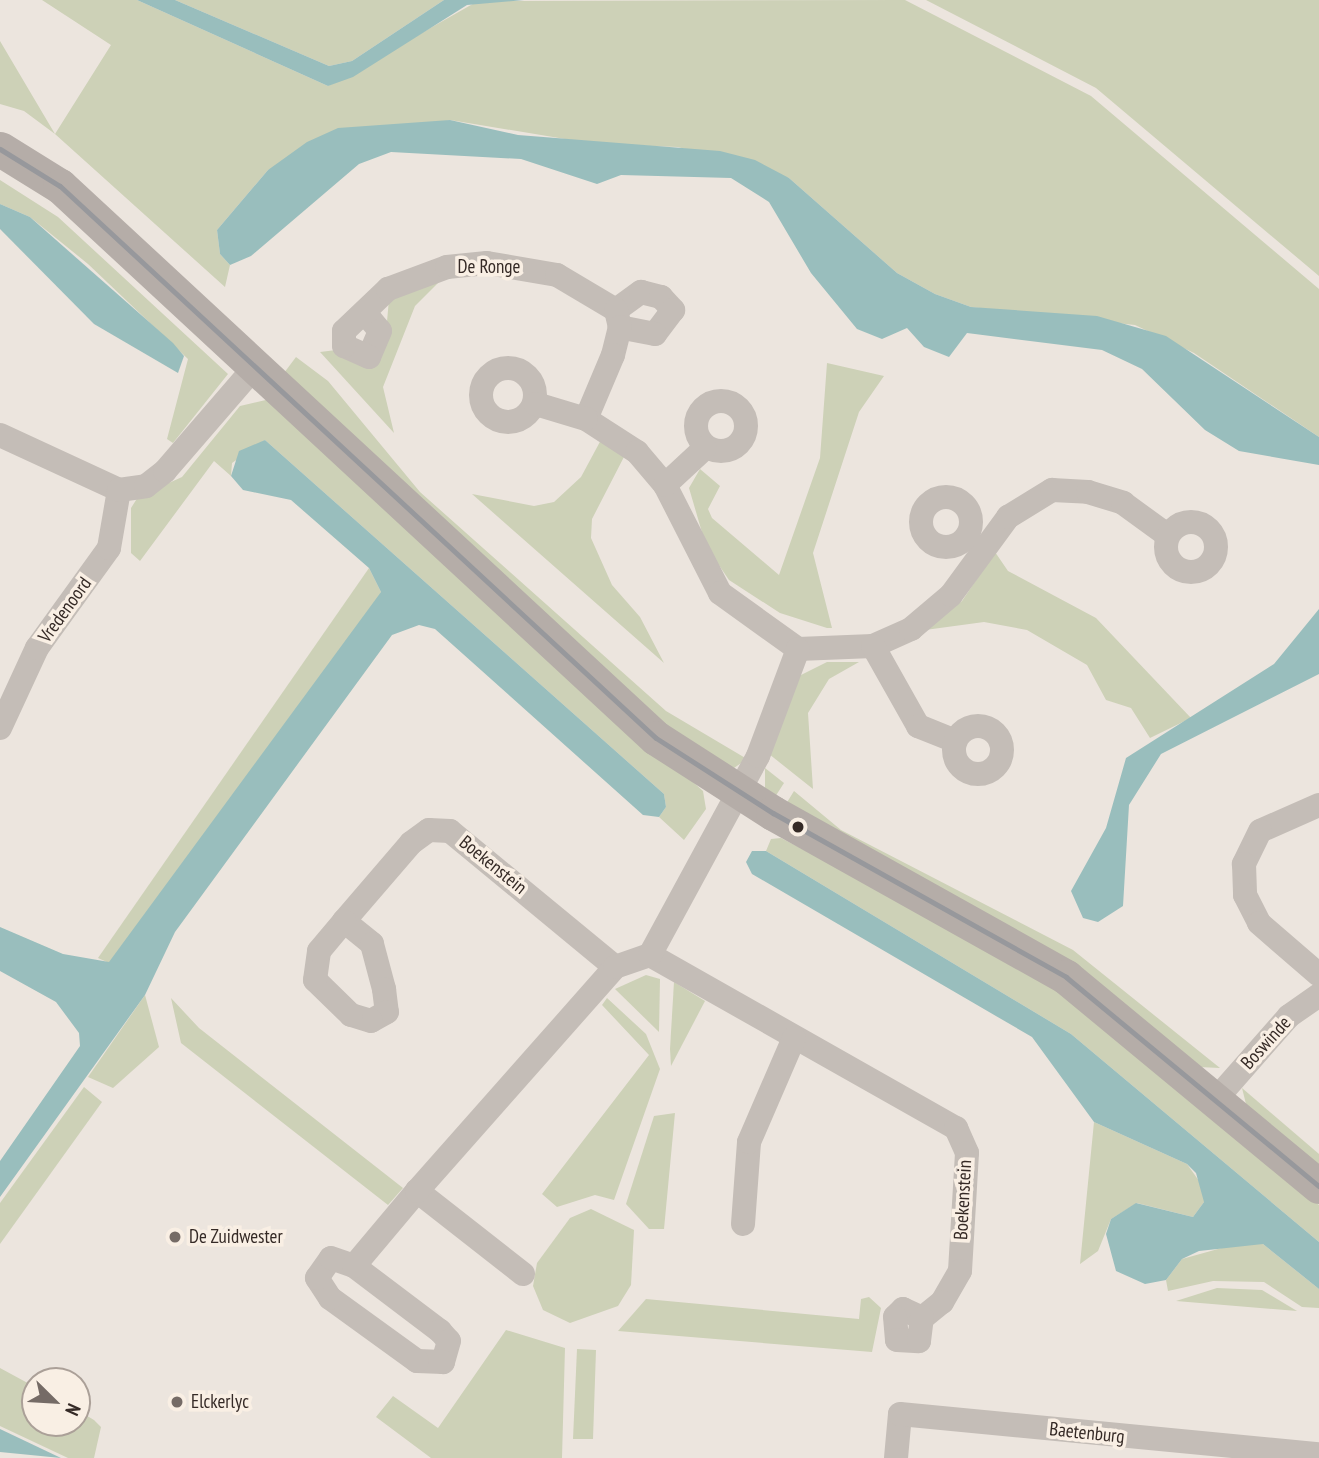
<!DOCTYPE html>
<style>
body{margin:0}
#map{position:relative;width:1319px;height:1458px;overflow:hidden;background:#ece5de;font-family:"PT Sans Narrow",sans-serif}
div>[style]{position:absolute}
.green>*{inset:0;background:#cdd1b7}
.water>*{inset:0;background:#99bebd}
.street>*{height:24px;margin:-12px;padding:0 12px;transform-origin:12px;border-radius:12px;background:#c4bdb7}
.street>.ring{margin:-12px;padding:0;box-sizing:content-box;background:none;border:24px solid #c4bdb7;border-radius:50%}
.secondary>*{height:35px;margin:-17.5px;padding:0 17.5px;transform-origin:17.5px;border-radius:17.5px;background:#b5ada8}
.bus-1>*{height:5px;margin:-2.5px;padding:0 2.5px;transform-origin:2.5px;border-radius:2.5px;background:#97989c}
.dots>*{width:19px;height:19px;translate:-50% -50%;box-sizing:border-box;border:4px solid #f9efe4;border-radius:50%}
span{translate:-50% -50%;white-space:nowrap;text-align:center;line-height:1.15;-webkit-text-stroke:7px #f9efe4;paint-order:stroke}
.street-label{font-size:19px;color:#352a26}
.poi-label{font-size:19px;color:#352a26}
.left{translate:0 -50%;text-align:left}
.north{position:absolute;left:21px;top:1367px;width:70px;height:70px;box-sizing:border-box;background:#f9efe4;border:2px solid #aba098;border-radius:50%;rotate:114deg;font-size:19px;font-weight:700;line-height:28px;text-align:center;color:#352a26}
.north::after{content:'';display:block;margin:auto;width:24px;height:32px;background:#756b66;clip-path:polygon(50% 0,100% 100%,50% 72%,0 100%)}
</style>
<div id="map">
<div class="green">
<i style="clip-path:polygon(42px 0,137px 0,328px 86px,478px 1px,905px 0,1091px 96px,1319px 289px,1319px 437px,1194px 353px,1135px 325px,971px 307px,935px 294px,897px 273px,789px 178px,678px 147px,595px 144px,450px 120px,268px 170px,217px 230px,220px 254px,230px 265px,225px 287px,55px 134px,24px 111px,0 104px,0 41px,55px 134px,111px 45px)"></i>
<i style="clip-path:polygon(175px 0,444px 0,352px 61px,329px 66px)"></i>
<i style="clip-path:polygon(926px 0,1319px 0,1319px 276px,1096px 88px)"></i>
<i style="clip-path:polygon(0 180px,58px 217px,228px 374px,173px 443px,167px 439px,188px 359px,88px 264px,30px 217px,0 204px)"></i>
<i style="clip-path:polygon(447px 274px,415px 306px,383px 387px,394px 433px,320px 352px,385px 344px,389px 299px)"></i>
<i style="clip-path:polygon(296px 357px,328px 381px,420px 492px,666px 711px,747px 759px,734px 768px,660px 725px,284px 373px)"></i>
<i style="clip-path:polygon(827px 363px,884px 376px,859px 412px,813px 553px,832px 628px,827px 628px,780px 613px,729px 580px,706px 546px,689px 488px,700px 469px,720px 486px,708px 509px,712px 518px,779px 575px,820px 458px)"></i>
<i style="clip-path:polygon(270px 399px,703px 791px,706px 809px,684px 840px,659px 817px,666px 807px,664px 794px,265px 440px,232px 463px,231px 476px,214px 461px,140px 561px,131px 553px,131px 508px,138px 497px,182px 477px,240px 406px)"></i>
<i style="clip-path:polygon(602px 438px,626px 453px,592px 519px,591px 538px,612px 585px,640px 617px,664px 663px,472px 494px,534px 506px,554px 502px,581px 477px)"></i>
<i style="clip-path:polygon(995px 552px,1008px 571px,1096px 618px,1191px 718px,1150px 738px,1131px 708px,1106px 700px,1087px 665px,1027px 630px,984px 622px,925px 630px,962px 601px)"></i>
<i style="clip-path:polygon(369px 568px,381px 592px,376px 604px,122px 948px,109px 963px,98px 958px)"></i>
<i style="clip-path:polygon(827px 662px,859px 662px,829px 679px,808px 713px,813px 789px,769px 754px,797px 677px)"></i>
<i style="clip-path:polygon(765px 768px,784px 783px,775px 797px,765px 789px)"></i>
<i style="clip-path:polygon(794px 791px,841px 830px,1073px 950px,1220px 1068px,1199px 1067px,786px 804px)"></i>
<i style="clip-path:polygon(781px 838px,941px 921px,1078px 1003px,1319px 1205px,1319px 1242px,1071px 1034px,766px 851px,771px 839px)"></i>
<i style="clip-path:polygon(646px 975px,660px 979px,659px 1032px,615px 989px)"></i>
<i style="clip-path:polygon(674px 982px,705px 1001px,671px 1066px,670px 1049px)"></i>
<i style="clip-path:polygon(145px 995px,159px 1047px,113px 1088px,88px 1077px)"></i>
<i style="clip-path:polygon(171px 998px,199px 1028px,403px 1188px,388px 1205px,181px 1043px)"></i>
<i style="clip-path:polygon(607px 998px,646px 1034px,660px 1069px,614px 1200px,595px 1195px,557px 1207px,542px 1194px,649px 1055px,602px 1005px)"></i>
<i style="clip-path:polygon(84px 1087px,102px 1102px,0 1244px,0 1203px)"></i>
<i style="clip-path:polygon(1242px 1088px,1319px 1154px,1319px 1170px,1247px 1108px)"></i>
<i style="clip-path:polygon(675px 1113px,664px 1229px,649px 1229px,626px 1204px,654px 1116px)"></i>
<i style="clip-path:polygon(1094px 1122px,1187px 1164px,1204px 1188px,1204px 1202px,1193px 1217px,1137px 1203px,1111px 1219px,1098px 1251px,1080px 1264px)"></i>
<i style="clip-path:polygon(591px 1209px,634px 1230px,631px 1285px,618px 1306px,570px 1323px,543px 1310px,533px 1286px,537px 1263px,570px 1218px)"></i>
<i style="clip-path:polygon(1236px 1244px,1263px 1244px,1319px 1289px,1319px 1308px,1302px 1307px,1264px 1282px,1213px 1281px,1168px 1291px,1166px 1280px,1182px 1259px)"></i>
<i style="clip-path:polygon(1217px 1288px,1262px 1290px,1297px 1311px,1176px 1301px)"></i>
<i style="clip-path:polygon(869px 1297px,881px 1308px,872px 1352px,618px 1331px,646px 1299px,859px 1319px,861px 1299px)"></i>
<i style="clip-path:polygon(506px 1330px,565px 1348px,562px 1458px,431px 1458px,376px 1417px,393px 1396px,438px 1428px)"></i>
<i style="clip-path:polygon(577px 1349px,596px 1350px,593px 1439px,573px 1439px)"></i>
<i style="clip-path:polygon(0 1368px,35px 1387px,35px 1423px,77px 1423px,77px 1410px,94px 1420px,101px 1427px,94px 1458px,68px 1458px,0 1426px)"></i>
</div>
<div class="water">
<i style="clip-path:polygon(137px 0,175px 0,329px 66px,352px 61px,444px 0,524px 0,467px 5px,353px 77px,328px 86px)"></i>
<i style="clip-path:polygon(450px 120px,518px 135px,720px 151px,755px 160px,789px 178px,897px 273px,935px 294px,971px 307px,1097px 316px,1166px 336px,1319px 437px,1319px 465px,1239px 451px,1205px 430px,1142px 369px,1102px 350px,967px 333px,949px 357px,924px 347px,907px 328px,882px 339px,857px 329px,811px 273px,769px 202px,731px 178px,621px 175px,597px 184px,521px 159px,391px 152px,359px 164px,251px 256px,230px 265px,220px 254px,217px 230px,268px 170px,307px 142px,338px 128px)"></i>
<i style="clip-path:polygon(0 204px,30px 217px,173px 343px,184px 356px,178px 373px,94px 324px,0 229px)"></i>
<i style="clip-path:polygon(265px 440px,664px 794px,666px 807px,659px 817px,643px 815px,435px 629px,419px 625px,392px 635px,175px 932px,145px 995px,0 1197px,0 1161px,80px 1046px,79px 1033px,56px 1002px,0 971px,0 927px,63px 954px,109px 962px,381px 592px,369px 568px,291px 500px,243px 490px,231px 476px,239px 451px)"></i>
<i style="clip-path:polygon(1319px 609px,1319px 674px,1161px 754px,1129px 805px,1123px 906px,1098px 922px,1083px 918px,1071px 891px,1106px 828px,1126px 758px,1274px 664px)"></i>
<i style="clip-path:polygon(752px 851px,766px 851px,1071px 1034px,1319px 1242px,1319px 1289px,1263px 1244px,1199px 1251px,1182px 1259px,1166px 1280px,1145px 1284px,1116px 1271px,1106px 1234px,1111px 1219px,1136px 1203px,1193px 1217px,1204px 1202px,1196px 1173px,1187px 1164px,1094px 1122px,1032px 1037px,752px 874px,746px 862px)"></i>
<i style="clip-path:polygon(0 1429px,61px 1458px,0 1452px)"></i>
</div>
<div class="street">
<i style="left:616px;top:310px;width:31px;rotate:-36deg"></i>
<i style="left:641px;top:292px;width:21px;rotate:14deg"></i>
<i style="left:661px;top:297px;width:18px;rotate:47deg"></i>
<i style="left:673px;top:310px;width:30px;rotate:127deg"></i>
<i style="left:655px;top:334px;width:36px;rotate:-169deg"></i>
<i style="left:365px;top:313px;width:23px;rotate:50deg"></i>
<i style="left:380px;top:331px;width:28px;rotate:113deg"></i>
<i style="left:369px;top:357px;width:27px;rotate:-156deg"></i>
<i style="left:344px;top:346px;width:15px;rotate:-90deg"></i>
<i style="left:344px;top:331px;width:61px;rotate:-43.7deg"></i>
<i style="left:388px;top:289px;width:63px;rotate:-20.4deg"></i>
<i style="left:447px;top:267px;width:40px;rotate:-5.7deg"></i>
<i style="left:487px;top:263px;width:71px;rotate:9.7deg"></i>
<i style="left:557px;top:275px;width:69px;rotate:30.7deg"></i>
<i style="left:616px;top:310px;width:17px;rotate:77deg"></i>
<i style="left:620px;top:327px;width:29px;rotate:104deg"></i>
<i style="left:613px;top:355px;width:69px;rotate:112.9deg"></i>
<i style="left:586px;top:419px;width:61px;rotate:32.9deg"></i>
<i style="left:637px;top:452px;width:43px;rotate:49.7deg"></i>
<i style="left:665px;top:485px;width:121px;rotate:63deg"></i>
<i style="left:720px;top:593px;width:96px;rotate:35.7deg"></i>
<i style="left:798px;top:649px;width:75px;rotate:-2.3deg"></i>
<i style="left:873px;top:646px;width:42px;rotate:-24.1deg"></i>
<i style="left:911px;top:629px;width:52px;rotate:-40.4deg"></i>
<i style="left:951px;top:595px;width:97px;rotate:-53.8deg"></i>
<i style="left:1008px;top:517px;width:52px;rotate:-31.5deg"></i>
<i style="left:1052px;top:490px;width:36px;rotate:3deg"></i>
<i style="left:1088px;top:492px;width:37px;rotate:17deg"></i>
<i style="left:1123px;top:503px;width:54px;rotate:36deg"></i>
<i class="ring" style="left:481px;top:368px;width:30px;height:30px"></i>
<i class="ring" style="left:696px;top:401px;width:26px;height:26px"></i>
<i style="left:536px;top:404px;width:52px;rotate:16.7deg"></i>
<i style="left:0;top:435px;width:131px;rotate:24.8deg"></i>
<i style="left:665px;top:485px;width:54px;rotate:-42.8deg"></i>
<i class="ring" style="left:921px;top:497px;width:26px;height:26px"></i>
<i class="ring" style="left:1166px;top:522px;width:26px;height:26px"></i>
<i style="left:873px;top:646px;width:92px;rotate:60.6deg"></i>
<i style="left:918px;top:726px;width:38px;rotate:22deg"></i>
<i class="ring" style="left:954px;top:726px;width:24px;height:24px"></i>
<i style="left:0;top:728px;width:88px;rotate:-65.2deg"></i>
<i style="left:37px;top:648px;width:123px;rotate:-54.2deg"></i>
<i style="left:109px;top:548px;width:59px;rotate:-80.2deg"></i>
<i style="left:119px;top:490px;width:27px;rotate:-8deg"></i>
<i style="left:146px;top:486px;width:24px;rotate:-38deg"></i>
<i style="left:165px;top:471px;width:135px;rotate:-49.2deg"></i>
<i style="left:1319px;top:805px;width:64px;rotate:156.2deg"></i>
<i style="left:1260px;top:831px;width:37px;rotate:116deg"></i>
<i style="left:1244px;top:864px;width:31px;rotate:88deg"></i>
<i style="left:1245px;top:895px;width:31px;rotate:63deg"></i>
<i style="left:1259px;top:923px;width:79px;rotate:40.9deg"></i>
<i style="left:344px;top:921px;width:103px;rotate:-49.3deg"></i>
<i style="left:411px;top:843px;width:22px;rotate:-36deg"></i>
<i style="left:429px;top:830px;width:21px;rotate:3deg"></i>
<i style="left:450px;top:831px;width:214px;rotate:39.5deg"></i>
<i style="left:344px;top:921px;width:36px;rotate:39deg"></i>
<i style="left:372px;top:944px;width:47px;rotate:75.1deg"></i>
<i style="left:384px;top:989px;width:23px;rotate:83deg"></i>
<i style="left:387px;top:1012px;width:18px;rotate:151deg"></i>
<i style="left:371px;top:1021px;width:21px;rotate:-163deg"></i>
<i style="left:351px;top:1015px;width:50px;rotate:-135.8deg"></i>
<i style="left:315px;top:980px;width:29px;rotate:-82deg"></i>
<i style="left:319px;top:951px;width:39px;rotate:-50deg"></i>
<i style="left:650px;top:955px;width:352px;rotate:29.5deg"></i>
<i style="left:956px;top:1128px;width:27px;rotate:66deg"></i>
<i style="left:967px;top:1153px;width:118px;rotate:93.4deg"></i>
<i style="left:960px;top:1271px;width:36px;rotate:120deg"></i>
<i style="left:942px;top:1302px;width:26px;rotate:141deg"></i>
<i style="left:922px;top:1318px;width:21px;rotate:-155deg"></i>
<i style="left:903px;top:1309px;width:11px;rotate:135deg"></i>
<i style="left:895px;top:1317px;width:23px;rotate:85deg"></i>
<i style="left:897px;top:1340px;width:22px;rotate:3deg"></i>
<i style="left:919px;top:1341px;width:23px;rotate:-83deg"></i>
<i style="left:1217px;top:1098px;width:109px;rotate:-48.7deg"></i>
<i style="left:1289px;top:1016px;width:37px;rotate:-35deg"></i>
<i style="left:743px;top:1224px;width:82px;rotate:-85.8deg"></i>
<i style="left:749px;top:1142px;width:113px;rotate:-66.6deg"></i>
<i style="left:354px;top:1266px;width:108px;rotate:37.1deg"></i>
<i style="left:440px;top:1331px;width:13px;rotate:48deg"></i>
<i style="left:449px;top:1341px;width:22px;rotate:106deg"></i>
<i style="left:443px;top:1362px;width:26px;rotate:-178deg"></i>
<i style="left:417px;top:1361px;width:107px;rotate:-144.1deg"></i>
<i style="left:330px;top:1298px;width:24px;rotate:-123deg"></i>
<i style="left:317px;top:1278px;width:24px;rotate:-55deg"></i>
<i style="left:331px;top:1258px;width:24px;rotate:19deg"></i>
<i style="left:354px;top:1266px;width:98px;rotate:-50deg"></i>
<i style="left:523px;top:1274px;width:135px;rotate:-141.9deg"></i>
<i style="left:417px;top:1191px;width:299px;rotate:-48.5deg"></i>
<i style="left:615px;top:967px;width:37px;rotate:-19deg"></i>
<i style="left:650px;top:955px;width:226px;rotate:-61.5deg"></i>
<i style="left:758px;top:756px;width:114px;rotate:-69.5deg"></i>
<i style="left:896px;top:1458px;width:44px;rotate:-84.8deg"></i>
<i style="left:900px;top:1414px;width:421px;rotate:5.5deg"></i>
</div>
<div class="secondary">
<i style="left:0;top:149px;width:70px;rotate:31.7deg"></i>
<i style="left:60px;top:186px;width:812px;rotate:42.81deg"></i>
<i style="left:656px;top:738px;width:139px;rotate:32.7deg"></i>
<i style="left:773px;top:813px;width:336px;rotate:29.2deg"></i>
<i style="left:1066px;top:977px;width:328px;rotate:39.6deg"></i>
</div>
<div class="bus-1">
<i style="left:0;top:149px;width:70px;rotate:31.7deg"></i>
<i style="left:60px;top:186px;width:812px;rotate:42.81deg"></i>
<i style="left:656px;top:738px;width:139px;rotate:32.7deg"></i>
<i style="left:773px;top:813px;width:336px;rotate:29.2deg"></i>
<i style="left:1066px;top:977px;width:328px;rotate:39.6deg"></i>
</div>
<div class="dots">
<i style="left:798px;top:827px;background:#352a26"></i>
<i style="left:175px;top:1237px;background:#756b66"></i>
<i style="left:177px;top:1402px;background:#756b66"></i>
</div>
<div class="street-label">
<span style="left:489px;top:267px">De Ronge</span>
<span style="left:65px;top:610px;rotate:-54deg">Vredenoord</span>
<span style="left:493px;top:865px;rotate:39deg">Boekenstein</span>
<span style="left:1266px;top:1043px;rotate:-48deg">Boswinde</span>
<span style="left:963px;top:1200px;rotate:-87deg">Boekenstein</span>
<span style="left:1087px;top:1433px;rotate:6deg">Baetenburg</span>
</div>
<div class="poi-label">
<span class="left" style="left:189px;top:1237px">De Zuidwester</span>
<span class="left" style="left:191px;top:1402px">Elckerlyc</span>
</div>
<div class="north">N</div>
</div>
